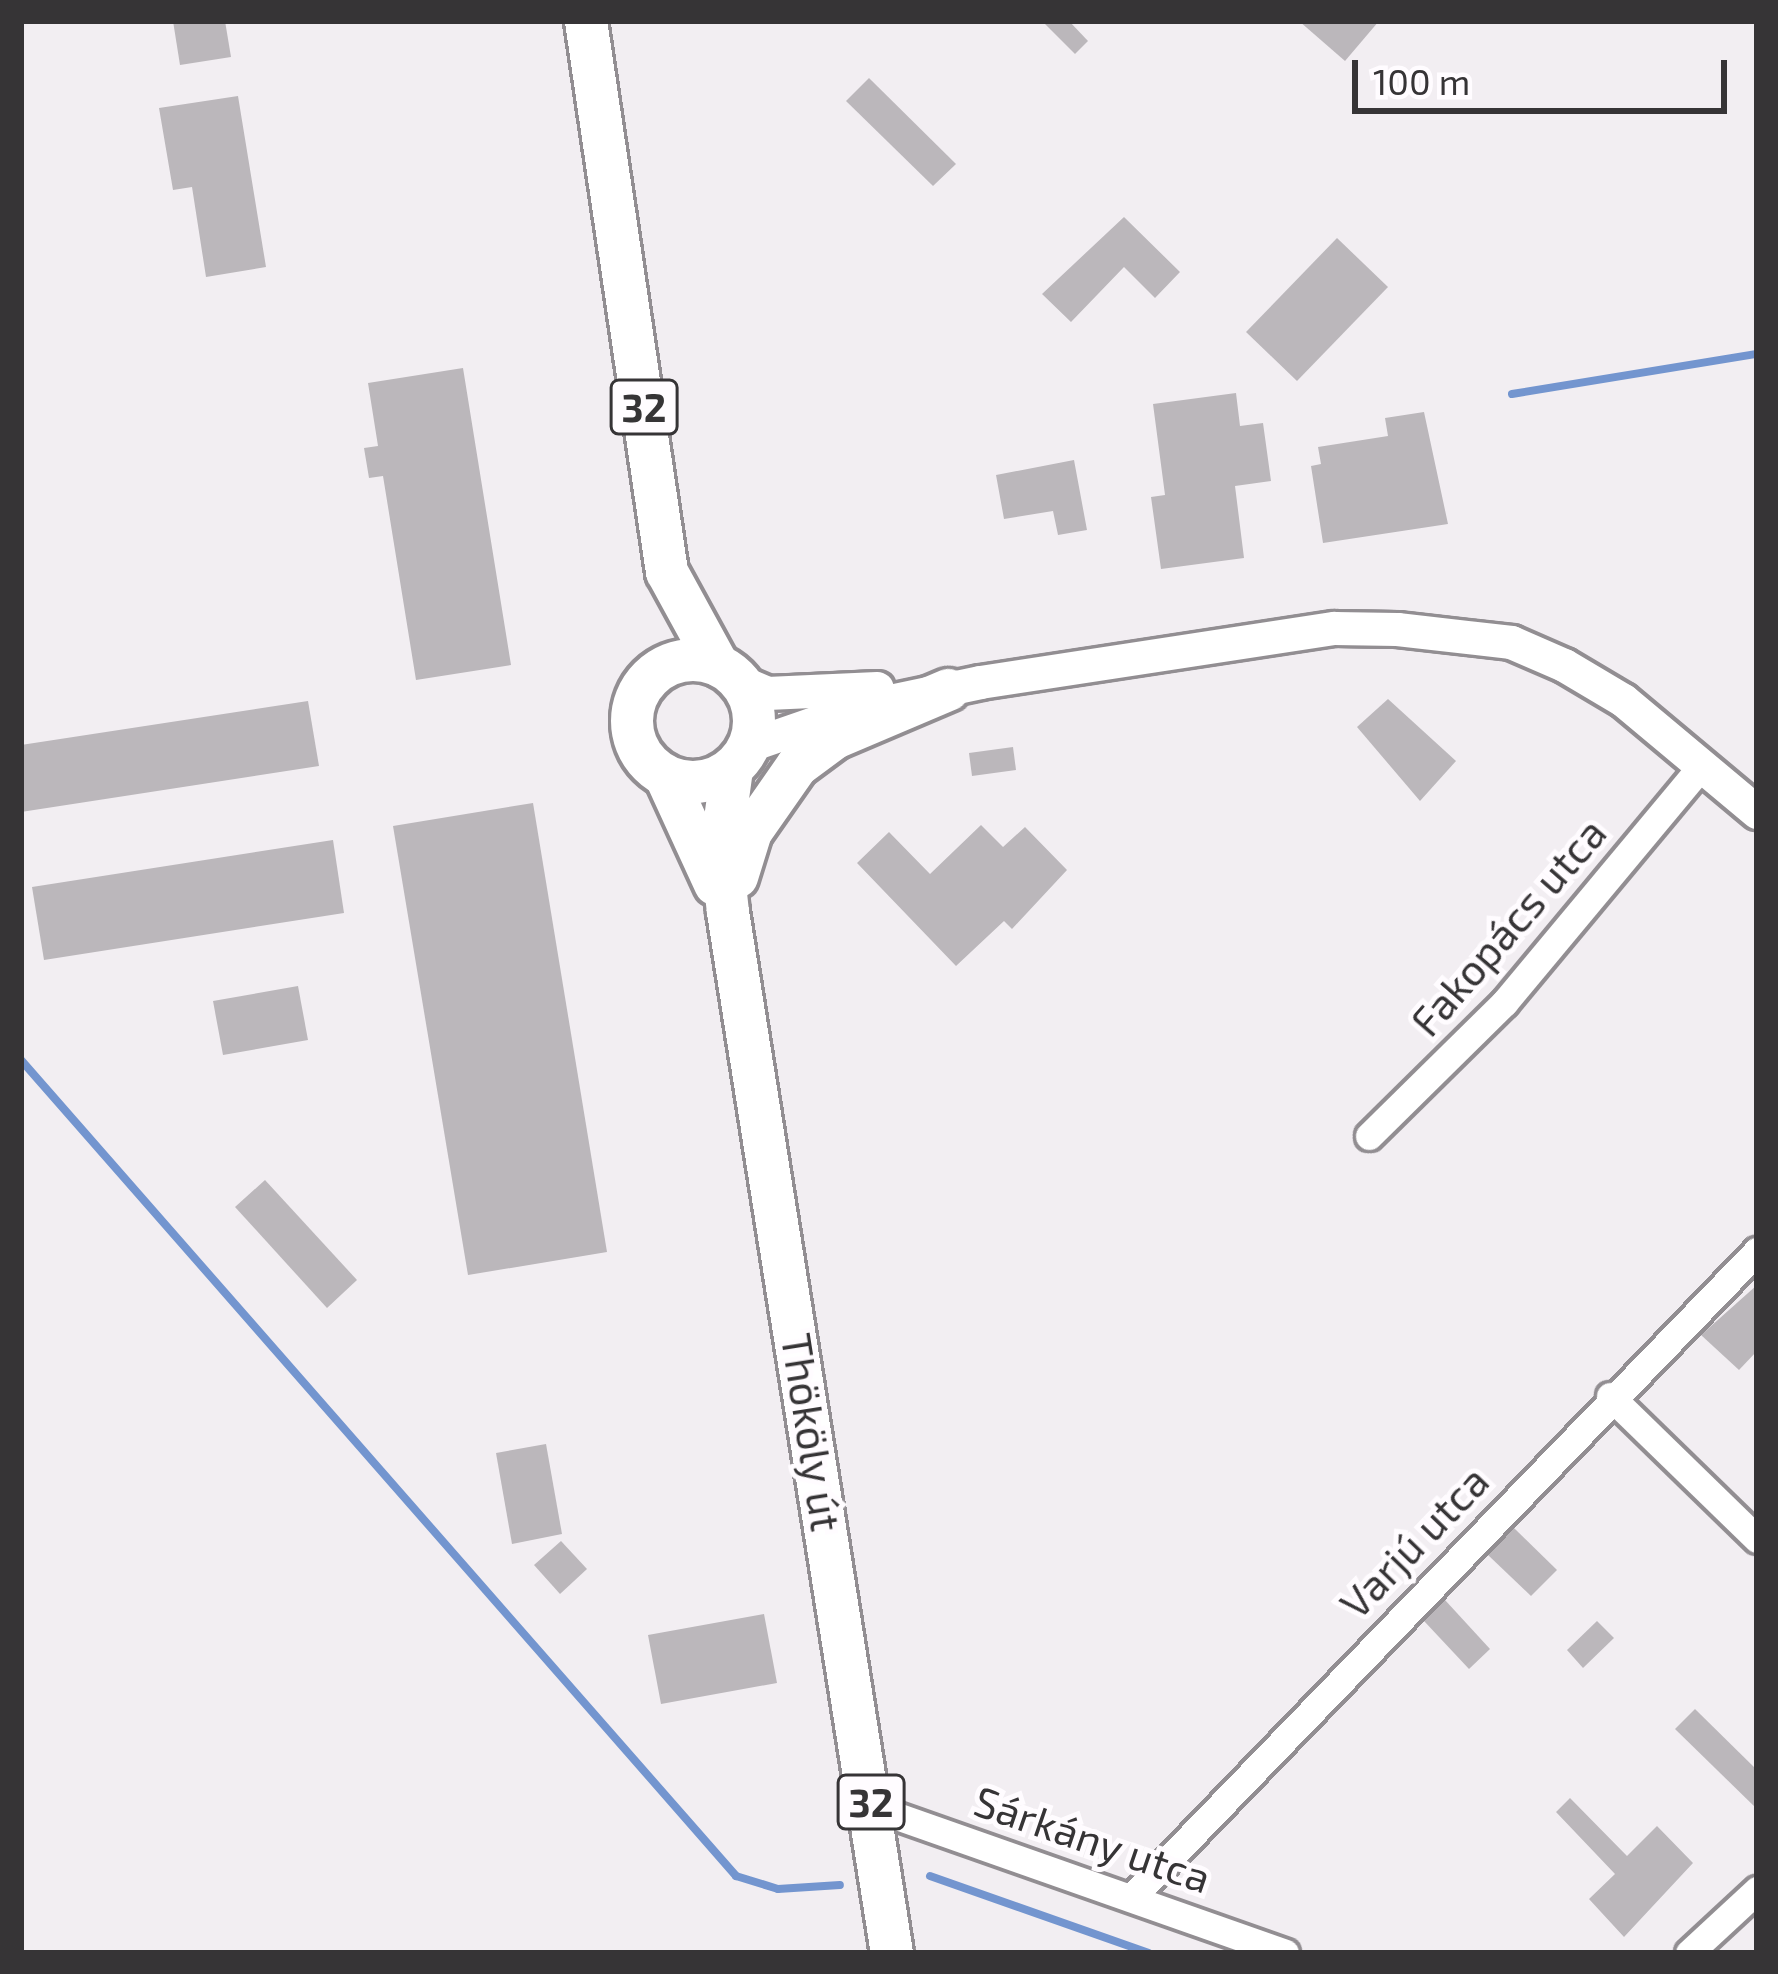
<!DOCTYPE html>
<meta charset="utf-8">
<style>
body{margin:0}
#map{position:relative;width:1778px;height:1974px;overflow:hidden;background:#f2eef2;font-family:"Exo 2",sans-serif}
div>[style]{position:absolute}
.stream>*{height:8px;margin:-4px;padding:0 4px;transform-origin:4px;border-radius:4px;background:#7395cf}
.building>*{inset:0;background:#bbb7bb}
.roads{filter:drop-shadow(3px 0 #928e92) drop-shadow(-3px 0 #928e92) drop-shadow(0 3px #928e92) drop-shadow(0 -3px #928e92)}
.minor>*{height:27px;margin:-13.5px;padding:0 13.5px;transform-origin:13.5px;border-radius:13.5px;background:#fff}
.tertiary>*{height:33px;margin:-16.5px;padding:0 16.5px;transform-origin:16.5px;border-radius:16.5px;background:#fff}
.primary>*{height:42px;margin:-21px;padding:0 21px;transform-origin:21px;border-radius:21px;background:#fff}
.primary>.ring{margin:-21px;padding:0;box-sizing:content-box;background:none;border:42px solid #fff;border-radius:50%}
span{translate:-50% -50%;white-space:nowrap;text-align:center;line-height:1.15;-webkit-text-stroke:10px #fffcff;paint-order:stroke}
.shield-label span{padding:3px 9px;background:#fffcff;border:3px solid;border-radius:9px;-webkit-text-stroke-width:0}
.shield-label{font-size:39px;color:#363436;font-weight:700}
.street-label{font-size:42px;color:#363436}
.frame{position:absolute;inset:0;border:24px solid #363436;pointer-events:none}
.scale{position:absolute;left:1352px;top:60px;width:375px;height:54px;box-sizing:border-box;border:6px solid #363436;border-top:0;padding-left:15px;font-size:36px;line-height:42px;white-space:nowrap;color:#363436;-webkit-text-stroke:9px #fffcff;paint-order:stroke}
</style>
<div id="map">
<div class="stream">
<i style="left:1512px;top:394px;width:248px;rotate:-9.3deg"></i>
<i style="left:21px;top:1060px;width:1085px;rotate:48.77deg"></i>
<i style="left:736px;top:1876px;width:44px;rotate:17.2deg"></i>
<i style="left:778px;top:1889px;width:62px;rotate:-3.7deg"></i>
<i style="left:930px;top:1876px;width:232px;rotate:19.4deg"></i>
</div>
<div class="building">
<i style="clip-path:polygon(173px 21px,225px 21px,231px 57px,180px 65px)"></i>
<i style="clip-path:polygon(1042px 21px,1069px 21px,1088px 41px,1075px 54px)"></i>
<i style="clip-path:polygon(1299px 21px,1379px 21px,1345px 61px)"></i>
<i style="clip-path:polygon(869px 78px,956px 164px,933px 186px,846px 101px)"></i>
<i style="clip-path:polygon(238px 96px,266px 267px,206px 277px,192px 187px,173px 190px,159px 108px)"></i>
<i style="clip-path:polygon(1124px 217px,1180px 272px,1155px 298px,1124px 267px,1071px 322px,1042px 294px)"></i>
<i style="clip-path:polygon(1337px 238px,1388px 287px,1297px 381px,1246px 332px)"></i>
<i style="clip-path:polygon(463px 368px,511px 665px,416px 680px,383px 476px,369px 478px,364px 448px,378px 446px,368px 383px)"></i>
<i style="clip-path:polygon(1236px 393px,1240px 426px,1263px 423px,1271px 481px,1235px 486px,1244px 558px,1161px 569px,1151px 497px,1165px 495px,1153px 404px)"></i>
<i style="clip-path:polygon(1424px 412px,1448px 524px,1323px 543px,1311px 466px,1321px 464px,1318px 447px,1388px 436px,1385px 418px)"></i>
<i style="clip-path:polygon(1074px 460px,1087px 530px,1058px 535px,1053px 511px,1004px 519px,996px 475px)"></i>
<i style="clip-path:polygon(1388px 699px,1456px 761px,1420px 801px,1357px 727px)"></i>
<i style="clip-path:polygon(308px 701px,319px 766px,21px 812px,21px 745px)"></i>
<i style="clip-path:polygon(1013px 747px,1016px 770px,972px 776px,969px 753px)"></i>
<i style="clip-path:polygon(533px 803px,607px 1252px,468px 1275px,393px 826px)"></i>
<i style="clip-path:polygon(981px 825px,1003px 847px,1025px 827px,1067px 870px,1012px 929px,1004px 921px,956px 966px,857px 863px,889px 832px,930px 874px)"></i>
<i style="clip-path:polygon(333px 840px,344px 913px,44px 960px,32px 887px)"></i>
<i style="clip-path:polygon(298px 986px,308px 1040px,223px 1055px,213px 1001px)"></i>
<i style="clip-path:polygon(265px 1180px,357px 1280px,327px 1308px,235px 1207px)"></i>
<i style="clip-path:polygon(1757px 1285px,1757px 1351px,1739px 1370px,1701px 1335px)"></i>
<i style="clip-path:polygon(546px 1444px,562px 1534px,512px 1544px,496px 1453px)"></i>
<i style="clip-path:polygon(1514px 1528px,1557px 1570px,1531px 1596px,1488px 1555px)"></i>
<i style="clip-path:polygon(561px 1541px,587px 1569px,560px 1594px,534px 1565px)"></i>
<i style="clip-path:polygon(1445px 1600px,1490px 1649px,1469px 1669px,1424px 1621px)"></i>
<i style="clip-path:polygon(764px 1614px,777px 1683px,661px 1704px,648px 1635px)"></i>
<i style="clip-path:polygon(1597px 1621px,1614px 1638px,1583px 1668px,1567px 1650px)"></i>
<i style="clip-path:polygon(1695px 1709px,1757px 1770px,1757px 1809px,1675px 1729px)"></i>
<i style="clip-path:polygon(1570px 1798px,1627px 1856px,1657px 1826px,1693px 1863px,1624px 1937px,1589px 1899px,1615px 1874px,1556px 1812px)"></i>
</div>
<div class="roads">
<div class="minor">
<i style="left:1369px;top:1136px;width:190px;rotate:-44.6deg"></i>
<i style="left:1504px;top:1003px;width:310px;rotate:-50.2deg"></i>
<i style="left:1610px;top:1396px;width:205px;rotate:44.2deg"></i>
<i style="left:871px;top:1807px;width:439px;rotate:19.4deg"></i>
<i style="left:1135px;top:1894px;width:895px;rotate:-45.95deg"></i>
<i style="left:1689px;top:1953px;width:93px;rotate:-42.8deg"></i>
</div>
<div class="tertiary">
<i style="left:739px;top:681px;width:30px;rotate:23deg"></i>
<i style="left:767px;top:693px;width:110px;rotate:-2.6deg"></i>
<i style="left:750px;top:745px;width:113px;rotate:-19.1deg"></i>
<i style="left:857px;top:708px;width:126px;rotate:-11.9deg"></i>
<i style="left:980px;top:682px;width:358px;rotate:-8.7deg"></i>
<i style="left:1334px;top:628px;width:63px;rotate:0.9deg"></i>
<i style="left:1397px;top:629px;width:115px;rotate:6.5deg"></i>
<i style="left:1511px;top:642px;width:58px;rotate:23.5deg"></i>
<i style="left:1564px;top:665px;width:69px;rotate:30.7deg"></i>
<i style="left:1623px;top:700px;width:175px;rotate:39.9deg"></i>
</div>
<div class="primary">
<i style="left:586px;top:21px;width:557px;rotate:81.64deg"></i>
<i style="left:667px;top:572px;width:106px;rotate:61.3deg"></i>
<i class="ring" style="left:632px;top:660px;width:80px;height:80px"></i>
<i style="left:732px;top:769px;width:80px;rotate:97.9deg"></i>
<i style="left:721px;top:848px;width:64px;rotate:83.8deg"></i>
<i style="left:728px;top:912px;width:1054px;rotate:81.05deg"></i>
<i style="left:666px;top:777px;width:118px;rotate:65.4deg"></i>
<i style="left:737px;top:877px;width:47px;rotate:-72.7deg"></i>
<i style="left:751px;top:832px;width:80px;rotate:-55.1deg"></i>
<i style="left:797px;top:766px;width:47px;rotate:-36.4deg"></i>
<i style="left:835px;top:738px;width:123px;rotate:-23deg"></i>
</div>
</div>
<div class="shield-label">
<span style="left:644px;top:407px">32</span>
<span style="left:871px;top:1802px">32</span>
</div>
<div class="street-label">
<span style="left:1507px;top:926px;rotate:-49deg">Fakopács utca</span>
<span style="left:813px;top:1432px;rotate:81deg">Thököly út</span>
<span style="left:1413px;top:1541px;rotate:-46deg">Varjú utca</span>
<span style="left:1093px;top:1838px;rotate:19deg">Sárkány utca</span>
</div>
<div class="frame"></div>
<div class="scale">100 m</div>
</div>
